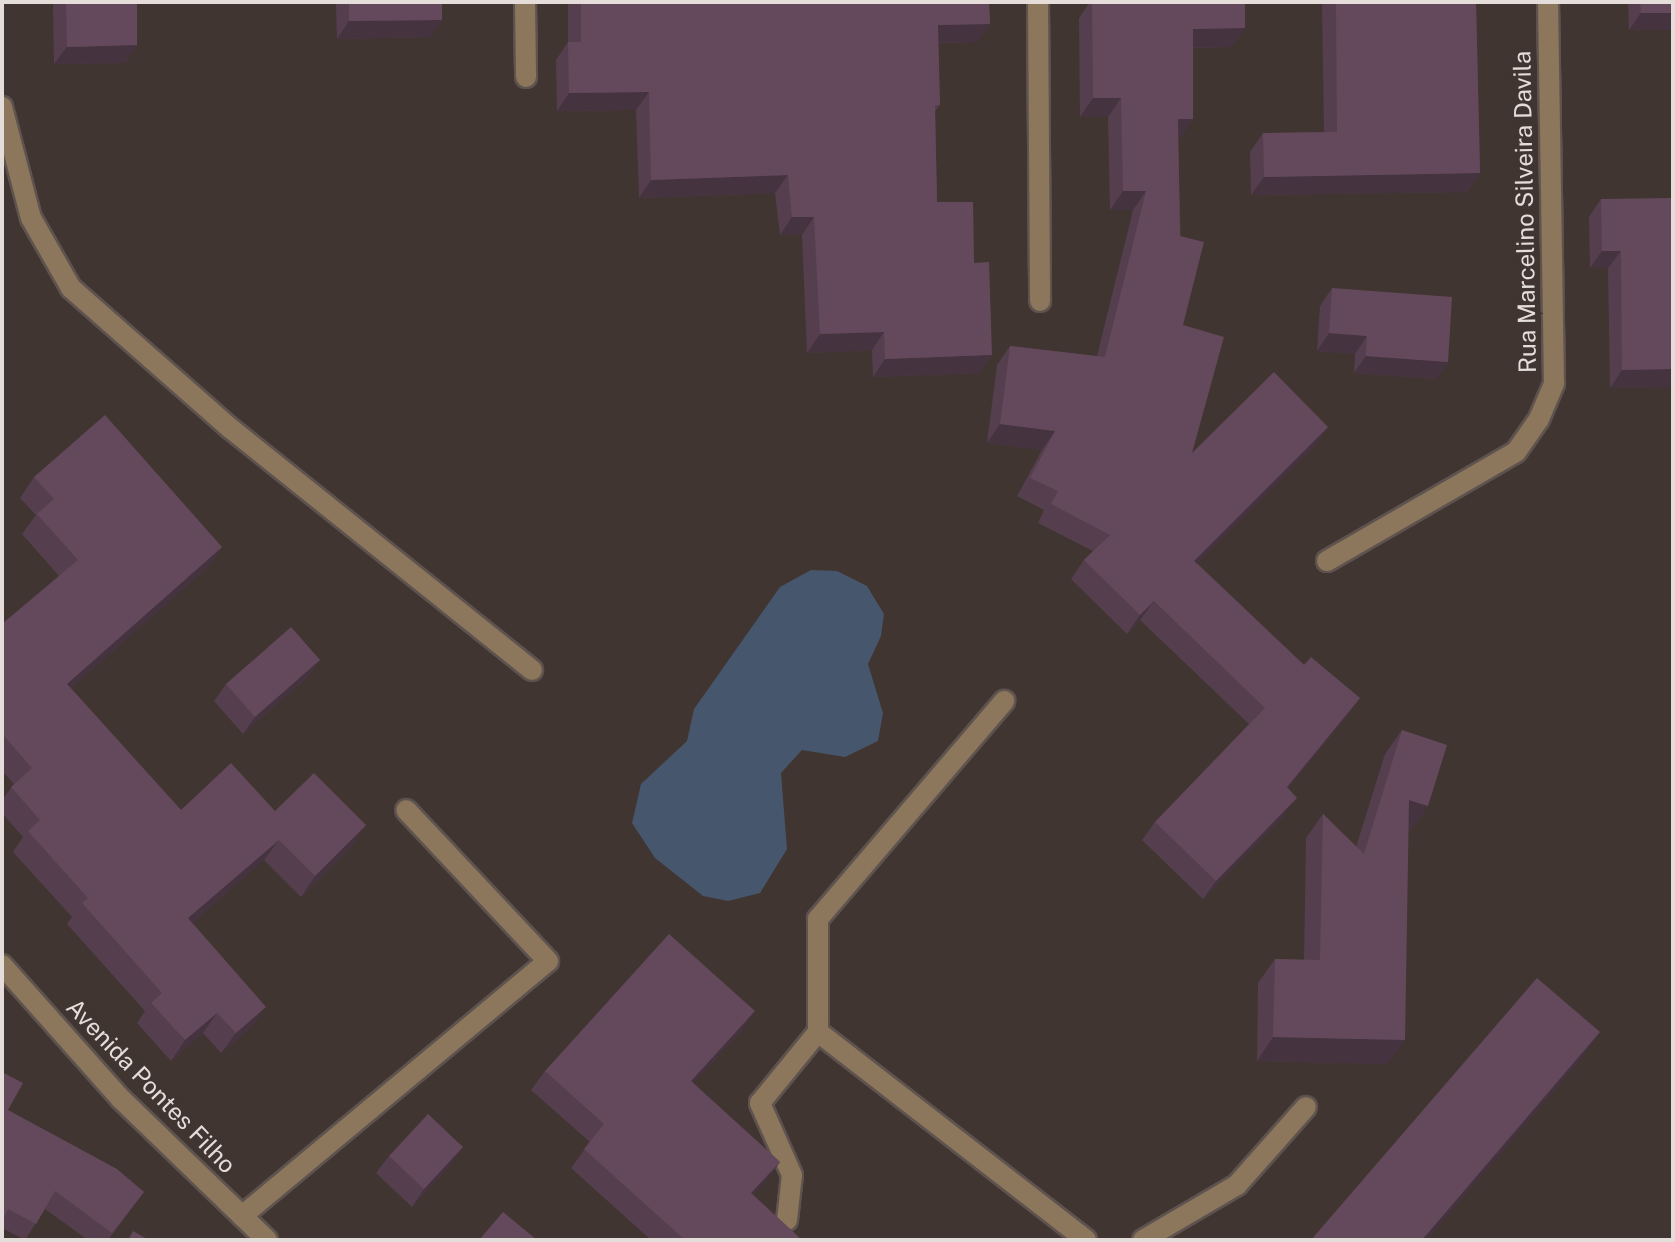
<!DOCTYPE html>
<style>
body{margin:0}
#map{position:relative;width:1675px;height:1242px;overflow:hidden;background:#403530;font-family:"Public Sans",sans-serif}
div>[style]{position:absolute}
.water>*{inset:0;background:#46566d}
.roads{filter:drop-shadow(2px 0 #5e534f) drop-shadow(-2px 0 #5e534f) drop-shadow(0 2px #5e534f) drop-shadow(0 -2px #5e534f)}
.minor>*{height:20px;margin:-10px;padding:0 10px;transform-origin:10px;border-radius:10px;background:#8c765c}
.wall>*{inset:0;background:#553f4e}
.shaded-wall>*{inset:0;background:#453340}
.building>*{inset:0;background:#63495b}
span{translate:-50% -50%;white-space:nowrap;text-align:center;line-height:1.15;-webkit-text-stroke:8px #403530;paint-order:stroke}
.street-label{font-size:24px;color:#e4ddda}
.frame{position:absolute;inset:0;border:4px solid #e4ddda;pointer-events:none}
</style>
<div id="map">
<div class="water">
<i style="clip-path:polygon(811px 570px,837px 571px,867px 586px,884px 614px,881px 636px,868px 664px,883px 713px,878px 741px,845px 757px,802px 750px,781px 773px,787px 849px,760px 893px,728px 901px,703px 896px,655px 858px,632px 823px,641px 784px,687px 741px,694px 709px,780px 587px)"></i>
</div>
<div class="roads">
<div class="minor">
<i style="left:525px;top:2px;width:75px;rotate:89.2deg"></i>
<i style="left:1038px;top:2px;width:299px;rotate:89.6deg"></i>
<i style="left:2px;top:107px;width:115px;rotate:75.4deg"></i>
<i style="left:31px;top:218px;width:81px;rotate:60.3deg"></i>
<i style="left:71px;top:288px;width:212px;rotate:41.4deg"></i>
<i style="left:230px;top:428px;width:387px;rotate:38.7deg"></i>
<i style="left:1327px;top:561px;width:218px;rotate:-30deg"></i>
<i style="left:1516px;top:452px;width:40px;rotate:-55.1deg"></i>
<i style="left:1539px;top:419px;width:39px;rotate:-67deg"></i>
<i style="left:1554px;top:383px;width:381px;rotate:-90.9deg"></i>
<i style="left:2px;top:965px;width:179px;rotate:48.4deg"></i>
<i style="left:121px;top:1099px;width:203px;rotate:44deg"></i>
<i style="left:818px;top:1032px;width:113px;rotate:-90deg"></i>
<i style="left:818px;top:919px;width:287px;rotate:-49.5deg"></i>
<i style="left:242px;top:1216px;width:398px;rotate:-39.8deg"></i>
<i style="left:548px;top:961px;width:207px;rotate:-133.2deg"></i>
<i style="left:787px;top:1220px;width:45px;rotate:-83.7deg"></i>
<i style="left:792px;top:1175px;width:79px;rotate:-114deg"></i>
<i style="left:760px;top:1103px;width:92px;rotate:-50.8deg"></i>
<i style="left:818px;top:1032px;width:339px;rotate:37.8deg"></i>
<i style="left:1143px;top:1240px;width:109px;rotate:-30.3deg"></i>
<i style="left:1237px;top:1185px;width:104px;rotate:-48.5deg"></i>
</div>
</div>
<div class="wall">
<i style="clip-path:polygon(53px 2px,137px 2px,137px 45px,125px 63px,54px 64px)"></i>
<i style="clip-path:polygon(336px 2px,442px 2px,442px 20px,430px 37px,337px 39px)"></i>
<i style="clip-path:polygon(568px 2px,989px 2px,990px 24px,977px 42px,938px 43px,940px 105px,935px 111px,937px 202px,974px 263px,980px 373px,873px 377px,872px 350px,807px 353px,802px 235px,780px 235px,775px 193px,639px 198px,636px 110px,557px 111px,556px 60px,568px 42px)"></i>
<i style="clip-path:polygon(1090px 2px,1257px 2px,1245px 2px,1245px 28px,1231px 47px,1193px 48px,1193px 119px,1180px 138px,1178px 138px,1183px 325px,1192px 453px,1328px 427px,1315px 446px,1197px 563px,1304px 665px,1360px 698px,1347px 716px,1288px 788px,1284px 816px,1203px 899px,1142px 840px,1155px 822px,1249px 724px,1140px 620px,1127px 634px,1071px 579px,1084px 560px,1093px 551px,1038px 523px,1044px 510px,1017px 496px,1042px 450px,987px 443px,997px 365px,1010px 346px,1097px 356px,1133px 210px,1110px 210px,1108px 117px,1080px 117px,1079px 18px)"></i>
<i style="clip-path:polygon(1322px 2px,1476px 2px,1480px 173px,1467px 192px,1251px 195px,1250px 152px,1263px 133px,1324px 132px)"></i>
<i style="clip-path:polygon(1628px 2px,1673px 2px,1673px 30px,1629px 30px)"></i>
<i style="clip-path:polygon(1601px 199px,1673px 387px,1610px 388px,1608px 268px,1590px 268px,1589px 217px)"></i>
<i style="clip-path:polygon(1332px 288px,1448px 362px,1436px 379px,1354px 373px,1355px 354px,1317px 351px,1320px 306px)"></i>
<i style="clip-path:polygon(1673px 392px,1673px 448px,1672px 448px,1672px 393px)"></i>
<i style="clip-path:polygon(34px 477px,222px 547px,208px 567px,71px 688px,181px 810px,275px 811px,366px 825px,352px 846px,301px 897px,264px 860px,192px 923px,252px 1027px,221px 1053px,203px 1033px,171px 1061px,137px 1023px,145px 1011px,67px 924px,72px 917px,13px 852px,23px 837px,2px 813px,2px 800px,14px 784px,2px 771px,2px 624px,59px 576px,22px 534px,36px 515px,20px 498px)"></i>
<i style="clip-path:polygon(308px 677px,243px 734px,214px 701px,226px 684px)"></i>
<i style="clip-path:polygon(1402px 730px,1428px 806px,1411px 830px,1408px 829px,1388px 1064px,1257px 1061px,1258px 983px,1275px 959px,1304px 960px,1306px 838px,1323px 814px,1356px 847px,1385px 754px)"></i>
<i style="clip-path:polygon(742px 1030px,693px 1083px,780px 1162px,766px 1181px,753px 1195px,802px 1240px,651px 1240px,571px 1168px,590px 1142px,531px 1090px,545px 1071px)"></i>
<i style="clip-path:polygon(2px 1072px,8px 1110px,144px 1192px,108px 1240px,88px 1240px,45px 1209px,25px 1240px,2px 1228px)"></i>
<i style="clip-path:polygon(389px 1156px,451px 1164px,412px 1207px,376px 1173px)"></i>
</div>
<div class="shaded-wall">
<i style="clip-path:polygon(1641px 13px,1673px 13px,1673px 30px,1629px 30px)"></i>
<i style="clip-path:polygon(442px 20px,430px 37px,337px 39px,349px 21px)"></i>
<i style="clip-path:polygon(990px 24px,977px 42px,925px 43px,938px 25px)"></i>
<i style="clip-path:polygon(1245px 28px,1231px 47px,1179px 48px,1193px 29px)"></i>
<i style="clip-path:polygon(137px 45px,125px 63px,54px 64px,67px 47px)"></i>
<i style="clip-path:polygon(649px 92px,636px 110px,557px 111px,569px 93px)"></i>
<i style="clip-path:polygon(1093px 98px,1121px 98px,1108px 117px,1080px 117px)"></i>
<i style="clip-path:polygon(1178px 119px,1193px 119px,1180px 138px,1165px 138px)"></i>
<i style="clip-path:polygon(1480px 173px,1467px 192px,1251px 195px,1264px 177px)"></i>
<i style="clip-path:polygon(788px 175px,775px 193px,639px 198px,651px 180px)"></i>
<i style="clip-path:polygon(1123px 191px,1146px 191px,1133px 210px,1110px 210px)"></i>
<i style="clip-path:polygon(792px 217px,814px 217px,802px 235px,780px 235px)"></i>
<i style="clip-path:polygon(1602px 251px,1621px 251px,1608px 268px,1590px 268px)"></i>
<i style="clip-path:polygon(884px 332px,872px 350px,807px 353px,820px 334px)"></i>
<i style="clip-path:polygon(1329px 333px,1367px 336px,1355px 354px,1317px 351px)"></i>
<i style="clip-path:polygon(992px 355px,980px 373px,873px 377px,885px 359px)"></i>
<i style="clip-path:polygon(1366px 356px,1448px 362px,1436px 379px,1354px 373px)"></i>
<i style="clip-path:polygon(1673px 369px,1673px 387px,1610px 388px,1622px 370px)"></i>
<i style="clip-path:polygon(1000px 424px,1055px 431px,1042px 450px,987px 443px)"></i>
<i style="clip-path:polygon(1328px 427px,1315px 446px,1181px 579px,1194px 561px)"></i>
<i style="clip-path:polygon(222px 547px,208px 567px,53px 704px,67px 684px)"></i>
<i style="clip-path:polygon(1154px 601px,1140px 620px,1127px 634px,1140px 615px)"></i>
<i style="clip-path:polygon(320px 660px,308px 677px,243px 734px,255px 717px)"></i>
<i style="clip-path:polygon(1360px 698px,1347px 716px,1273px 806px,1287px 787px)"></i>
<i style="clip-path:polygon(1297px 798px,1284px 816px,1203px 899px,1216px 881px)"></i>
<i style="clip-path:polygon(1409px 800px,1428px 806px,1411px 830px,1392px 824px)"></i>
<i style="clip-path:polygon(366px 825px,352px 846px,301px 897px,315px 876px)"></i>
<i style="clip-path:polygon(279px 840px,264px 860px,174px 939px,188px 918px)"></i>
<i style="clip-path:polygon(266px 1007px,252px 1027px,221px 1053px,236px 1033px)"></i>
<i style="clip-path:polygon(755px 1011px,742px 1030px,677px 1100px,691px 1081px)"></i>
<i style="clip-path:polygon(217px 1013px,203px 1033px,171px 1061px,185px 1040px)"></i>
<i style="clip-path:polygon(1600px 1032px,1579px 1062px,1427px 1240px,1422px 1240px)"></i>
<i style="clip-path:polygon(1273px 1037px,1405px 1040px,1388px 1064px,1257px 1061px)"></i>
<i style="clip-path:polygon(463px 1147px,451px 1164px,412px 1207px,424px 1189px)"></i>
<i style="clip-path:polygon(780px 1162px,766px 1181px,737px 1212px,751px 1193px)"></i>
</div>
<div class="building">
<i style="clip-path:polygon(66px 2px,137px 2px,137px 45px,67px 47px)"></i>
<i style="clip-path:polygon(349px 2px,442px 2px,442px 20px,349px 21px)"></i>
<i style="clip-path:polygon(581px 2px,989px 2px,990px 24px,938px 25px,940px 105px,935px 105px,937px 202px,973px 202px,974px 263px,989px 262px,992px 355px,885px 359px,884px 332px,820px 334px,814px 217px,792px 217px,788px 175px,651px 180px,649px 92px,569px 93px,568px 42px,581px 42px)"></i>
<i style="clip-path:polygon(1092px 2px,1245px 2px,1245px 28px,1193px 29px,1193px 119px,1178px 119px,1180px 236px,1204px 242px,1183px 325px,1224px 337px,1192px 453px,1274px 372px,1328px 427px,1194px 561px,1304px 665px,1311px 657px,1360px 698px,1287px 787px,1297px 798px,1216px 881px,1155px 822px,1265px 708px,1154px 601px,1140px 615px,1084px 560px,1110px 535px,1051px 504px,1058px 491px,1030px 478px,1055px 431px,1000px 424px,1010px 346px,1105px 357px,1146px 191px,1123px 191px,1121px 98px,1093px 98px)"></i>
<i style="clip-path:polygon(1336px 2px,1476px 2px,1480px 173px,1264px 177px,1263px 133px,1337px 132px)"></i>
<i style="clip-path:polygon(1640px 2px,1673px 2px,1673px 13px,1641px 13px)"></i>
<i style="clip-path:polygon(1673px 198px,1673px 369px,1622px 370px,1621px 251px,1602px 251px,1601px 199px)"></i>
<i style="clip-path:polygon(1332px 288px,1452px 297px,1448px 362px,1366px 356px,1367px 336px,1329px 333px)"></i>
<i style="clip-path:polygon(105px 415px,222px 547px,67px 684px,181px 810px,231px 763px,275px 811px,314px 773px,366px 825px,315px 876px,279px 840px,188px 918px,266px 1007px,236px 1033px,217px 1013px,185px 1040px,151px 1003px,162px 993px,82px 903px,88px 898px,28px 831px,40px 820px,11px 787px,32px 768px,2px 734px,2px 624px,78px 560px,37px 514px,54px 499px,34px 477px)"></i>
<i style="clip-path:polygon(291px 627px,320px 660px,255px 717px,226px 684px)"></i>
<i style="clip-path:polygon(1402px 730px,1447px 745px,1428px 806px,1409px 800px,1405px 1040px,1273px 1037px,1275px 959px,1320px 960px,1323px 814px,1364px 854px)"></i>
<i style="clip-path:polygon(669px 934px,755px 1011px,691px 1081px,780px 1162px,751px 1193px,802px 1240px,685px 1240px,584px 1149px,604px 1124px,545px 1071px)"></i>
<i style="clip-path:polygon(1537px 978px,1600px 1032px,1422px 1240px,1311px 1240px)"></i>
<i style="clip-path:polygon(2px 1072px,23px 1083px,8px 1110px,117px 1169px,144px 1192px,112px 1233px,55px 1191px,36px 1224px,8px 1209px,2px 1222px)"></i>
<i style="clip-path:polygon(428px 1114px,463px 1147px,424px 1189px,389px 1156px)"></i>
<i style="clip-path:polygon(503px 1212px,537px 1240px,479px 1240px)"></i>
<i style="clip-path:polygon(133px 1231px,149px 1240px,128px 1240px)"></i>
</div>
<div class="street-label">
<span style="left:1525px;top:212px;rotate:-91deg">Rua Marcelino Silveira Davila</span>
<span style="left:151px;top:1086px;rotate:46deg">Avenida Pontes Filho</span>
</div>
<div class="frame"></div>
</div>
